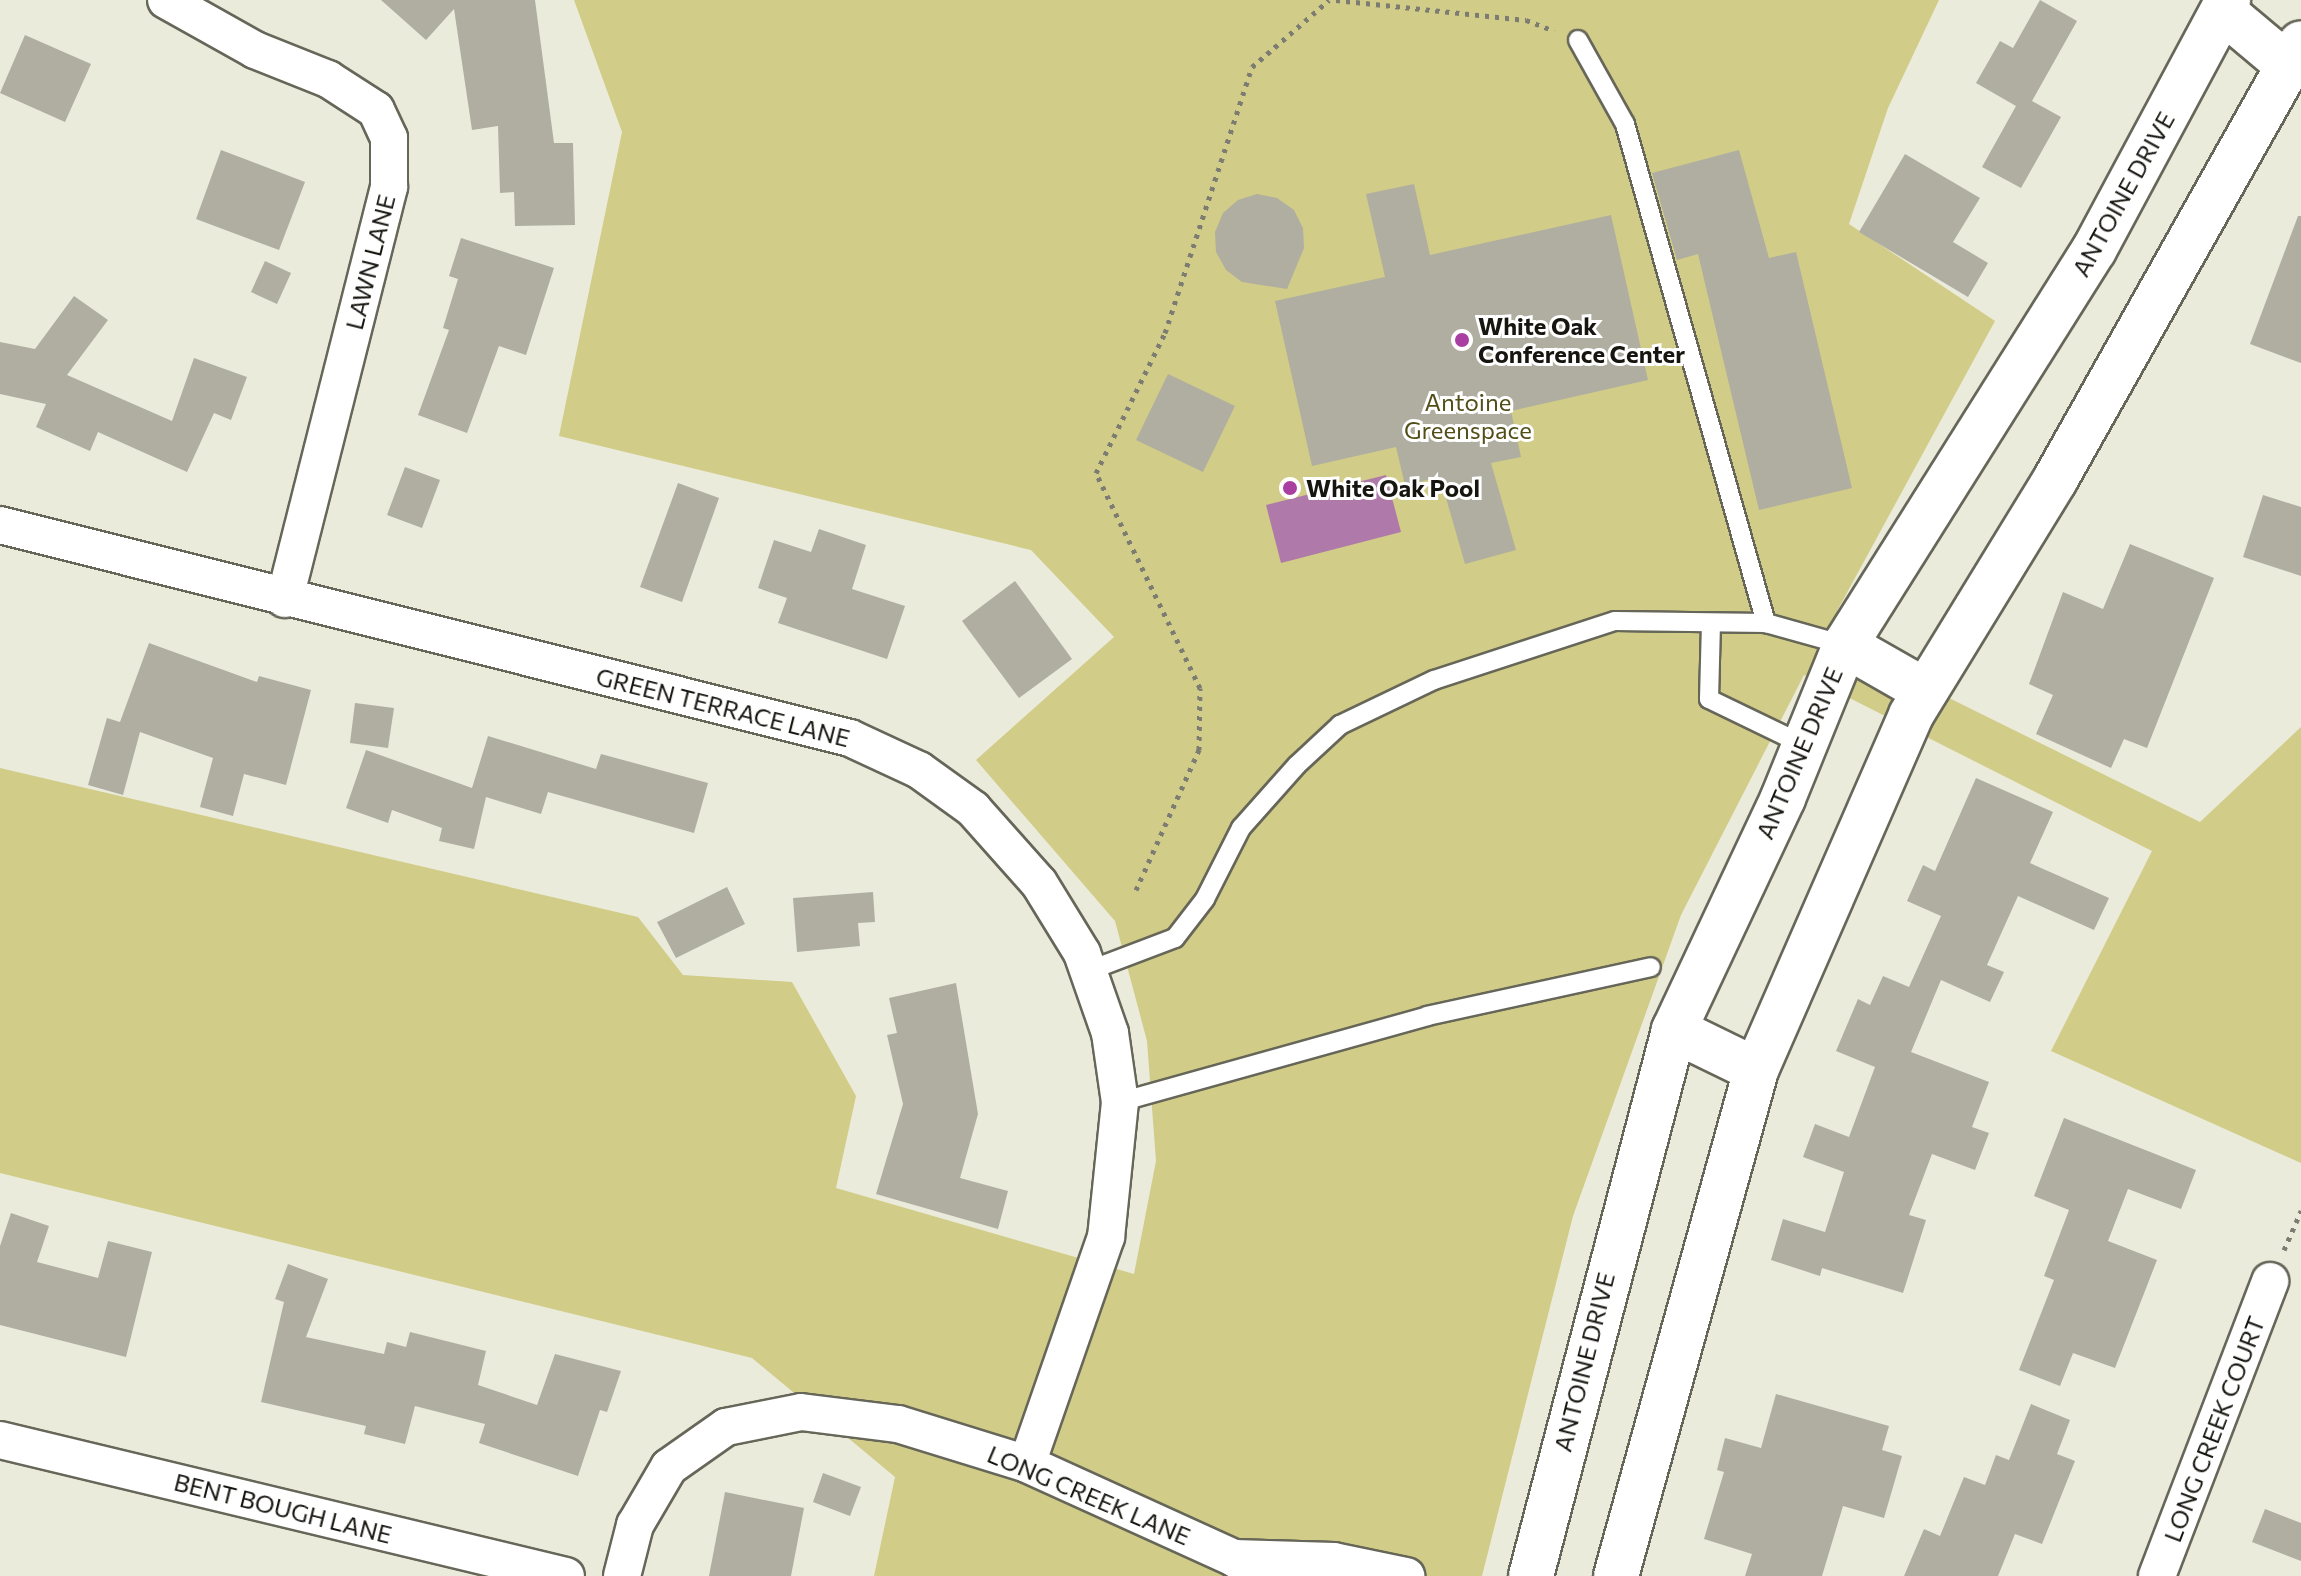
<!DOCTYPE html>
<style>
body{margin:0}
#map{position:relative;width:2301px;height:1576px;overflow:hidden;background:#ebebdc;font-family:Commissioner,sans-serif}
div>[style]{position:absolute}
.green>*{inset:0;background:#d1cc87}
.water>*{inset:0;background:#af7aa9}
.building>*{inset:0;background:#afaea1}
.path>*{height:5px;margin-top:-2.5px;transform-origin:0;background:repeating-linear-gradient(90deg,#7d7c72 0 4px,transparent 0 10px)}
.roads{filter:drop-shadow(2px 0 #666659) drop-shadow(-2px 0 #666659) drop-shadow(0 2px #666659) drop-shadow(0 -2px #666659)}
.lane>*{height:18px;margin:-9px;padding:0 9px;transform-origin:9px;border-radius:9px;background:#fff}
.street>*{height:36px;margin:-18px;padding:0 18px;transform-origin:18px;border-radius:18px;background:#fff}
.secondary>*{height:44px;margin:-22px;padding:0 22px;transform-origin:22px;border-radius:22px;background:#fff}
.dots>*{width:22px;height:22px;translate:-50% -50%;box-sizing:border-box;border:4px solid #fff;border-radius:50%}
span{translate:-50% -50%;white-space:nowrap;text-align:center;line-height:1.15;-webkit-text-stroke:6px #fff;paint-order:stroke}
.street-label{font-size:24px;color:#161510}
.poi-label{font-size:24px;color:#161510;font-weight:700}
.left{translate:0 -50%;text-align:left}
.park-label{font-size:24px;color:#524e18}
</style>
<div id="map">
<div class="green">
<i style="clip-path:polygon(574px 0,1939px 0,1888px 108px,1849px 224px,1995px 321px,1837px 611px,1947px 697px,2200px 822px,2301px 727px,2301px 1163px,2051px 1051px,2152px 851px,1804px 675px,1681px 915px,1573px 1216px,1482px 1576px,874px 1576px,895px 1477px,752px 1358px,0 1173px,0 768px,638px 917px,683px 975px,792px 982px,856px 1096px,836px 1188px,1134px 1274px,1156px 1161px,1147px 1041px,1115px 921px,976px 760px,1114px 637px,1031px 550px,559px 436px,622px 132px)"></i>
</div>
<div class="water">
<i style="clip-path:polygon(1386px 475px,1401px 532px,1281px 563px,1266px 505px)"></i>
</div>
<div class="building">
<i style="clip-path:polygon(381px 0,535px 0,554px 143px,573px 143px,575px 225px,515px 226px,514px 192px,500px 193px,498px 126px,472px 130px,454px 9px,426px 40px)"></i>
<i style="clip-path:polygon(2040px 0,2077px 21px,2032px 101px,2061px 117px,2021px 188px,1982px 167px,2016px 106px,1976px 83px,2000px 41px,2013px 48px)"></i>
<i style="clip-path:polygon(25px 35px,91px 64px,65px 122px,0 93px)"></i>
<i style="clip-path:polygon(221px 150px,305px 182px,279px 250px,196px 219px)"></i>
<i style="clip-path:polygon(1739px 150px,1769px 258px,1796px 252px,1852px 488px,1759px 510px,1698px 254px,1677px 260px,1652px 173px)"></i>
<i style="clip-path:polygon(1905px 154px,1980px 198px,1953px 242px,1988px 263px,1968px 297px,1859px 232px)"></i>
<i style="clip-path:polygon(1414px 184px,1430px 255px,1611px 215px,1648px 380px,1511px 411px,1521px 457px,1491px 463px,1516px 550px,1465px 564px,1440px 477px,1405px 485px,1396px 447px,1312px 466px,1275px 301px,1385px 277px,1366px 194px)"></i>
<i style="clip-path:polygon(1257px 194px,1277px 198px,1294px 210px,1303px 228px,1304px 248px,1287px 289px,1242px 282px,1226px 270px,1216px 252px,1215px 232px,1223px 213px,1238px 200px)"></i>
<i style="clip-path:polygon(2298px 216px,2301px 216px,2301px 363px,2250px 344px)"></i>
<i style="clip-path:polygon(461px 238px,554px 268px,526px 355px,499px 346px,467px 433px,418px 415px,449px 330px,443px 328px,458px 279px,449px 276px)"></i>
<i style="clip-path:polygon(265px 261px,291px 273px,277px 304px,251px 292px)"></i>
<i style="clip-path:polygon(74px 296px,108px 320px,67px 375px,172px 421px,194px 358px,247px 377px,231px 420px,214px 413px,187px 472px,98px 432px,90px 451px,36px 427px,46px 404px,0 394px,0 342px,35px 349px)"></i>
<i style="clip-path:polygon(1168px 374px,1235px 406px,1203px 472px,1136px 440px)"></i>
<i style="clip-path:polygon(405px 467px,440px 480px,422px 528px,387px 515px)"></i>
<i style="clip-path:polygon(678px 483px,719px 498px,682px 602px,640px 587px)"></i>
<i style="clip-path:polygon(2263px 495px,2301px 507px,2301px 576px,2243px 557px)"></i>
<i style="clip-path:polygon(819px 529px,866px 545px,852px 589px,905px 606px,887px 659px,778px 623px,787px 598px,758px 588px,774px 540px,811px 552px)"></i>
<i style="clip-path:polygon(2130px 544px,2214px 578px,2147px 748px,2124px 739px,2111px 768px,2036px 734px,2053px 695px,2029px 684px,2063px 592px,2103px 609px)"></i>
<i style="clip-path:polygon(1015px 581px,1072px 659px,1019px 698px,962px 621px)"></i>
<i style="clip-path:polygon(149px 643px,257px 682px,259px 676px,311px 690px,286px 785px,244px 774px,233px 816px,200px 807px,213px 758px,140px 732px,123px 795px,88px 785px,107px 718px,120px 722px)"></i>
<i style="clip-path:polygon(355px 703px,394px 708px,388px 748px,350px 743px)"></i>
<i style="clip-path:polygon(488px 736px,596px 769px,601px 754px,708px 783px,694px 833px,548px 792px,541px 814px,486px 797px,474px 849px,439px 841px,442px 828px,392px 810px,388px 823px,346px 808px,366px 750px,472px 788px)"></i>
<i style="clip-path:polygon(1976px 778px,2053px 812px,2030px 863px,2109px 898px,2094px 930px,2018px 896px,1987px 965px,2004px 972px,1990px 1002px,1941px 980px,1911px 1052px,1989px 1082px,1972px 1127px,1989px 1133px,1975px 1170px,1932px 1154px,1909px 1215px,1926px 1220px,1903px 1293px,1822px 1268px,1820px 1276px,1771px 1260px,1783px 1219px,1825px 1232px,1844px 1172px,1803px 1157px,1815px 1124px,1849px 1137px,1875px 1067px,1836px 1051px,1858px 999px,1870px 1005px,1883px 976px,1909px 987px,1941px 916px,1907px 901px,1923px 865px,1935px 871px)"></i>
<i style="clip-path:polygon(727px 887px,745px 924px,676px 958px,657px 922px)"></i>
<i style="clip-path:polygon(873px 892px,875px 922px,858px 923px,860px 946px,797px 952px,793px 898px)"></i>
<i style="clip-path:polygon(956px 983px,978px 1114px,960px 1178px,1008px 1191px,998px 1229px,876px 1194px,903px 1104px,887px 1035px,897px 1033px,889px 998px)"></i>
<i style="clip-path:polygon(2064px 1118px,2196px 1170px,2181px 1209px,2128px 1189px,2108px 1241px,2157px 1260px,2115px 1368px,2073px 1353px,2060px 1386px,2019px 1370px,2054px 1280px,2044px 1276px,2069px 1210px,2034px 1196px)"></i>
<i style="clip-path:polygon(11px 1213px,49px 1226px,37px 1262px,98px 1278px,108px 1241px,152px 1252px,126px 1357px,0 1325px,0 1246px)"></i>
<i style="clip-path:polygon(288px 1264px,328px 1279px,306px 1337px,384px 1354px,387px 1342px,406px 1347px,410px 1332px,486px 1351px,478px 1385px,537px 1405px,555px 1354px,621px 1371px,607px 1412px,600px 1410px,578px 1476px,479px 1443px,485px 1424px,415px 1406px,405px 1444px,364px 1434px,366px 1426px,261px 1402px,284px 1302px,275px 1299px)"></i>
<i style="clip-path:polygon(1776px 1394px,1889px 1426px,1882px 1450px,1902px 1456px,1884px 1518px,1843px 1506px,1822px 1576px,1745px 1576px,1752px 1554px,1704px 1539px,1724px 1472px,1717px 1470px,1725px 1438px,1761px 1448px)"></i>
<i style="clip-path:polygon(2031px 1404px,2070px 1420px,2057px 1454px,2075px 1461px,2042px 1544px,2015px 1534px,1998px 1576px,1904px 1576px,1924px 1529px,1940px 1536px,1964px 1477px,1985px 1485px,1996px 1455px,2009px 1460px)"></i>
<i style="clip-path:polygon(823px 1473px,861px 1487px,850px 1516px,813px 1502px)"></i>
<i style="clip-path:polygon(725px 1492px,804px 1508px,791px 1576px,709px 1576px)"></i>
<i style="clip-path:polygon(2265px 1509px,2301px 1523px,2301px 1561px,2252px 1542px)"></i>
</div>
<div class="path">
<i style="left:1336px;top:0;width:191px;rotate:6deg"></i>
<i style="left:1526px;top:20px;width:30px;rotate:21deg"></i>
<i style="left:1136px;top:890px;width:154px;rotate:-65.8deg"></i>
<i style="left:1199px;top:750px;width:62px;rotate:-89.1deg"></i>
<i style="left:1200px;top:688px;width:239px;rotate:-115.8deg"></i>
<i style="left:1096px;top:473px;width:156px;rotate:-63.8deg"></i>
<i style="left:1165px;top:333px;width:280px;rotate:-71.9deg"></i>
<i style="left:1252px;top:67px;width:102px;rotate:-41deg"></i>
<i style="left:2284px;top:1250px;width:43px;rotate:-66.4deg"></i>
</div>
<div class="roads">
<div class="lane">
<i style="left:1578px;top:40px;width:96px;rotate:60.8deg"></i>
<i style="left:1625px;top:124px;width:519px;rotate:74.22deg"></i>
<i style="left:1711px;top:623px;width:76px;rotate:91.5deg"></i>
<i style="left:1709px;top:699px;width:106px;rotate:25.8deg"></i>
<i style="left:1088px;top:971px;width:93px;rotate:-20.8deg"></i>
<i style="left:1175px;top:938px;width:49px;rotate:-52.4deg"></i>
<i style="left:1205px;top:899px;width:80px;rotate:-63.1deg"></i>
<i style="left:1241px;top:828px;width:84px;rotate:-48.4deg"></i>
<i style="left:1297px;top:765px;width:59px;rotate:-42.9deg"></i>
<i style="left:1340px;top:725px;width:104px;rotate:-25.6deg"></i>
<i style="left:1434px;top:680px;width:190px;rotate:-18.1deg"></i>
<i style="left:1615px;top:621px;width:151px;rotate:0.8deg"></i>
<i style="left:1766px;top:623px;width:82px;rotate:15.6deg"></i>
<i style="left:1120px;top:1102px;width:319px;rotate:-15.6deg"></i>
<i style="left:1427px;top:1016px;width:229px;rotate:-12.3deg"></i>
</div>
<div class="street">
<i style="left:166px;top:0;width:102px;rotate:29.3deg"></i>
<i style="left:255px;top:50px;width:79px;rotate:21.7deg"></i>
<i style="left:328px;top:79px;width:57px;rotate:32.9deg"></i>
<i style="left:376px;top:110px;width:31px;rotate:65deg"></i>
<i style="left:389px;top:138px;width:49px;rotate:90deg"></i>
<i style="left:389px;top:187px;width:425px;rotate:104.2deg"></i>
<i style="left:0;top:525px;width:876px;rotate:14.07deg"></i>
<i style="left:850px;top:738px;width:76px;rotate:24.9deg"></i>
<i style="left:919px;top:770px;width:67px;rotate:35.8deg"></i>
<i style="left:973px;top:809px;width:99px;rotate:48.3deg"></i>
<i style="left:1039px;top:883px;width:82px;rotate:58.4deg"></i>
<i style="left:1082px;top:953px;width:85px;rotate:70.7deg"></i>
<i style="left:1110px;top:1033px;width:70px;rotate:81.8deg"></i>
<i style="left:1120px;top:1102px;width:136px;rotate:95.9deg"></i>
<i style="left:1106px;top:1237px;width:240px;rotate:109.2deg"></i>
<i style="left:0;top:1440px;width:582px;rotate:13.51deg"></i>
<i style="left:1234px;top:1558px;width:100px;rotate:1.7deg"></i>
<i style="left:1334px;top:1561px;width:74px;rotate:11.8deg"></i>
<i style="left:622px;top:1576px;width:53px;rotate:-75.7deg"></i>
<i style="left:635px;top:1525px;width:67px;rotate:-59.6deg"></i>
<i style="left:669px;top:1467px;width:70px;rotate:-35.1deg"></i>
<i style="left:726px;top:1427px;width:76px;rotate:-11.3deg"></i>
<i style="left:801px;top:1412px;width:98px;rotate:7.1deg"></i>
<i style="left:898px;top:1424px;width:135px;rotate:17.2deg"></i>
<i style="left:1027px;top:1464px;width:227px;rotate:24.4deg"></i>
<i style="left:1234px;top:1558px;width:32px;rotate:34deg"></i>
<i style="left:2157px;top:1576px;width:316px;rotate:-69deg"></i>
</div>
<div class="secondary">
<i style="left:2223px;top:11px;width:89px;rotate:40deg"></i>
<i style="left:1845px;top:645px;width:91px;rotate:29.7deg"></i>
<i style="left:1674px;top:1030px;width:91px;rotate:26deg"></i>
<i style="left:1531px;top:1576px;width:564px;rotate:-75.32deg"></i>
<i style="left:1674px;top:1030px;width:256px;rotate:-64.8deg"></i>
<i style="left:1783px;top:798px;width:165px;rotate:-67.9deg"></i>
<i style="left:1845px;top:645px;width:467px;rotate:-57.8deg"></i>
<i style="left:2094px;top:250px;width:284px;rotate:-61.8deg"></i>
<i style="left:1616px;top:1576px;width:525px;rotate:-74.53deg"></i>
<i style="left:1756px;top:1070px;width:387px;rotate:-66.4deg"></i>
<i style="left:1911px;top:715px;width:276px;rotate:-58.5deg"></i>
<i style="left:2055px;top:480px;width:501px;rotate:-60.62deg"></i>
</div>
</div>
<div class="dots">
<i style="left:1462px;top:340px;background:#a83fa1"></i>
<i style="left:1290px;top:488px;background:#a83fa1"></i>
</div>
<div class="street-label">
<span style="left:2123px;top:194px;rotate:-61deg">ANTOINE DRIVE</span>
<span style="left:370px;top:262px;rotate:-76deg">LAWN LANE</span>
<span style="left:723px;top:707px;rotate:14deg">GREEN TERRACE LANE</span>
<span style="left:1799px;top:753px;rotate:-67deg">ANTOINE DRIVE</span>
<span style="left:1584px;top:1362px;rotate:-76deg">ANTOINE DRIVE</span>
<span style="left:2214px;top:1429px;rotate:-69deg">LONG CREEK COURT</span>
<span style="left:1089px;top:1495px;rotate:23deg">LONG CREEK LANE</span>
<span style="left:283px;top:1508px;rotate:14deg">BENT BOUGH LANE</span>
</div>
<div class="poi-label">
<span class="left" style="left:1478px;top:340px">White Oak<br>Conference Center</span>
<span class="left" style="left:1306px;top:488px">White Oak Pool</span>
</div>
<div class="park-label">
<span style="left:1468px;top:416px">Antoine<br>Greenspace</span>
</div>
</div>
